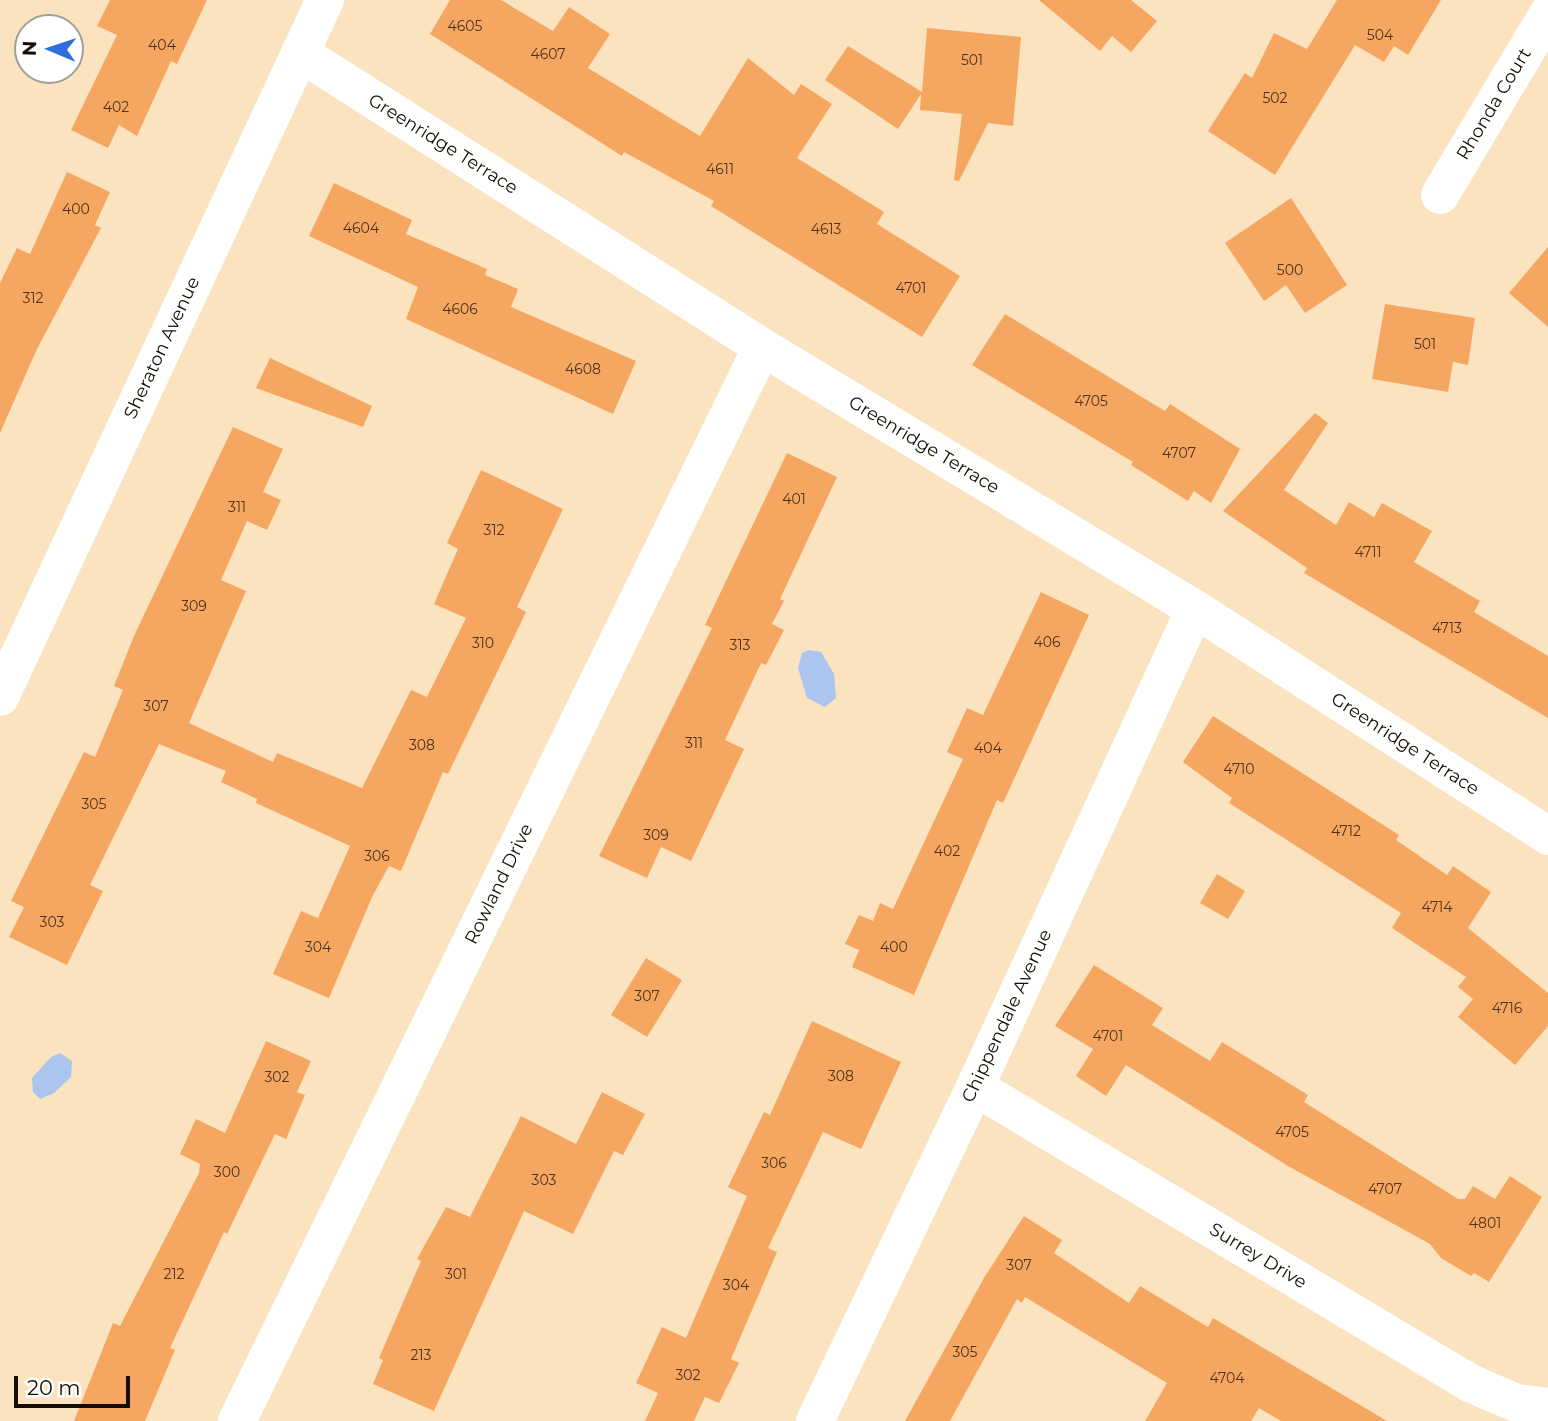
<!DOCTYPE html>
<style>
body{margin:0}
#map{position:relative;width:1548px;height:1421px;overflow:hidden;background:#fae3be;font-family:Montserrat,sans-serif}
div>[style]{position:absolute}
.water>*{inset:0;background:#acc5ee}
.building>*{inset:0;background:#f5a661}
.minor>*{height:38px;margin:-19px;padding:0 19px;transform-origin:19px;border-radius:19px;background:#fff}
span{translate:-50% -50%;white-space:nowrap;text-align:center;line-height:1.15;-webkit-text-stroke:5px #fff;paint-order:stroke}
.number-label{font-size:14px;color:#4d331a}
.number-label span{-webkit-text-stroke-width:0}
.street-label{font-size:18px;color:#150d02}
.north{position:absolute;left:14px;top:14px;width:70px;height:70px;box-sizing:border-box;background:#fff;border:2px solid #a19e9a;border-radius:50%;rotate:272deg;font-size:19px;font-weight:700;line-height:28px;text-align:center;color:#150d02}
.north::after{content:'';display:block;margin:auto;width:24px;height:32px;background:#2e6fdd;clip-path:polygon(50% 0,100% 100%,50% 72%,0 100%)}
.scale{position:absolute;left:14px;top:1376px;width:116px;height:32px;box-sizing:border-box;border:4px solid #150d02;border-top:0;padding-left:9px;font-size:21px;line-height:24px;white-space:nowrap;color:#150d02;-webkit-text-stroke:5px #fff;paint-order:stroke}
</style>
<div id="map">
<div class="water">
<i style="clip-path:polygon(809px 650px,821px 652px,834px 674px,836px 698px,825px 707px,807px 698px,798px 668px,802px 653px)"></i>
<i style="clip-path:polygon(60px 1053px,72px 1061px,71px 1077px,54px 1093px,40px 1099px,33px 1092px,32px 1078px,51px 1057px)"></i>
</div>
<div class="building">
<i style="clip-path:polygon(110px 0,207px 0,177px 64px,171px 61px,137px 136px,119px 125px,108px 148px,71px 130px,117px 35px,97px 26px)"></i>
<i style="clip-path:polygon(450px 0,501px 0,553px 31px,569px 7px,610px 34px,588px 68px,700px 136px,748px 58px,794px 95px,801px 84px,832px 104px,797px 158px,884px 212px,877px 224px,960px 276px,922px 337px,711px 206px,714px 201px,624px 152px,622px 156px,430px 34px)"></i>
<i style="clip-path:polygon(1039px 0,1131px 0,1157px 21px,1131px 52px,1112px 36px,1100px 51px)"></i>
<i style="clip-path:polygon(1337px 0,1441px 0,1408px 55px,1394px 46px,1384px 62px,1355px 45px,1275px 175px,1208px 131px,1245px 73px,1252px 78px,1274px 33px,1307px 49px)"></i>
<i style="clip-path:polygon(927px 28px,1021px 37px,1013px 126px,988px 123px,959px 181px,954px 180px,962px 114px,920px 110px,921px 94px,898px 129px,825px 80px,848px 46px,922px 92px)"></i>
<i style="clip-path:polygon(67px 172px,110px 192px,95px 225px,101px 228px,37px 349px,0 433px,0 283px,17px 248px,30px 254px)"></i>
<i style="clip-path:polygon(334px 183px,412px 220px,406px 234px,487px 269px,485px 275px,518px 289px,511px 307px,636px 361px,613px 414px,406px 319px,418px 287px,309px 236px)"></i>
<i style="clip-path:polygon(1291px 198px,1347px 285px,1305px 313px,1286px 285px,1264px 301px,1225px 243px)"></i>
<i style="clip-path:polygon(1548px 247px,1548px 327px,1509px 293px)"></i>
<i style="clip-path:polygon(1385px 304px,1475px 318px,1468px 365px,1453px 362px,1448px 392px,1372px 379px)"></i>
<i style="clip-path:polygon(1005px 314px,1165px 411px,1170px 404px,1240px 449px,1211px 503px,1194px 491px,1188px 501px,1131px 465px,1133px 462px,972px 365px)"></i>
<i style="clip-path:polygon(270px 358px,372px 406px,363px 427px,256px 388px)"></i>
<i style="clip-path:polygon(1315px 413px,1328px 423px,1284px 490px,1336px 525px,1349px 502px,1374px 517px,1382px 503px,1432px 531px,1414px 562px,1480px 601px,1474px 612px,1548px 656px,1548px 718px,1304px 573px,1307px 568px,1223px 511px)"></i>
<i style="clip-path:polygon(233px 427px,283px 449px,263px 492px,281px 500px,267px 530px,247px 521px,221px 580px,246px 591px,189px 723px,273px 762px,277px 753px,362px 788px,411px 690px,427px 697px,466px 618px,434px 604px,458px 549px,447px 543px,481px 470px,563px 509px,517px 607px,526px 612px,448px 774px,443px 772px,401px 871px,389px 866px,373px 895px,329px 998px,273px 974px,301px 911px,318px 918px,350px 846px,256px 803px,257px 799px,221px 782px,226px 771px,159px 744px,90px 885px,103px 891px,67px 965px,9px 937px,24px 907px,11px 901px,84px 752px,95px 757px,123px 690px,114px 686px,134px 636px)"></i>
<i style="clip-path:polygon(787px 453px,837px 477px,780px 599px,784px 601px,772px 624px,784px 630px,766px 665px,761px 663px,725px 740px,744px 749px,691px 861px,661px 847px,647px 878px,599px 856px,712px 628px,705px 625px)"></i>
<i style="clip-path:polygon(1041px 592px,1089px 615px,1003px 803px,997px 800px,914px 995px,852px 967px,859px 950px,845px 944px,859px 915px,873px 921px,880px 903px,893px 909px,963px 759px,947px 752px,967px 708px,983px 715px)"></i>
<i style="clip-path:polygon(1213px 716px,1399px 835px,1396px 840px,1447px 875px,1453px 866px,1491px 892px,1468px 928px,1548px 993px,1548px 1026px,1515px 1065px,1458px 1017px,1473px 999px,1458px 987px,1466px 977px,1392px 928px,1401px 913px,1229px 803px,1232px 798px,1183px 762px)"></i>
<i style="clip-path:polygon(1217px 874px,1245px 891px,1228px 919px,1200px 903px)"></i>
<i style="clip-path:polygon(646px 958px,682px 980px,647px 1037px,611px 1015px)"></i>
<i style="clip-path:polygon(1094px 965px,1163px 1008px,1152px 1025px,1210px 1061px,1222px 1042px,1308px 1095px,1304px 1102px,1458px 1199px,1465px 1199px,1473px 1186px,1495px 1199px,1510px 1176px,1542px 1197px,1489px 1282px,1474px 1273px,1471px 1276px,1441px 1258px,1430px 1244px,1288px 1166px,1126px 1065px,1106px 1096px,1076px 1076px,1093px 1049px,1055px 1026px)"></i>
<i style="clip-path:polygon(812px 1021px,901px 1062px,861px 1149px,823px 1132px,768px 1248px,777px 1252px,731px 1359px,739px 1363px,719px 1403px,705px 1397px,694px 1421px,645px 1421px,658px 1393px,636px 1383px,662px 1327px,686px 1338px,747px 1196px,728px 1187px,764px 1112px,770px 1115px)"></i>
<i style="clip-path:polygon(266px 1041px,311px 1061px,297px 1092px,305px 1095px,286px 1139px,275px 1134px,227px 1234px,224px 1232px,170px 1348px,175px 1350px,145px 1421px,74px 1421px,113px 1323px,120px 1326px,199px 1173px,200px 1164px,180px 1154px,196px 1119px,225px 1133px)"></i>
<i style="clip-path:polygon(602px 1092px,645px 1114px,623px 1155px,614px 1151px,573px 1234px,524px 1211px,434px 1411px,373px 1384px,383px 1360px,379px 1358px,421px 1261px,417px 1259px,446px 1207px,470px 1217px,521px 1116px,576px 1144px)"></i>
<i style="clip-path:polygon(1024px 1216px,1062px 1240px,1054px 1253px,1129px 1303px,1140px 1286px,1208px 1327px,1213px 1318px,1387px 1421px,1281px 1421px,1259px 1408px,1251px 1421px,1145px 1421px,1167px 1383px,1025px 1297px,1022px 1303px,1017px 1299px,950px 1421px,905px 1421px,984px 1278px)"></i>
</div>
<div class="minor">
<i style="left:300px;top:53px;width:548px;rotate:32.47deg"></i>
<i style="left:762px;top:347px;width:506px;rotate:31.18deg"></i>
<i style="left:1195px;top:609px;width:420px;rotate:32.7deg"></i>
<i style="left:1440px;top:195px;width:211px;rotate:-59.2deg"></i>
<i style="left:0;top:697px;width:769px;rotate:-65deg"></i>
<i style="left:975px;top:1087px;width:577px;rotate:30.88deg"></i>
<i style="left:1470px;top:1383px;width:50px;rotate:23.5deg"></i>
<i style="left:1516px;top:1403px;width:32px;rotate:7deg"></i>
<i style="left:237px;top:1421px;width:1195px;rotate:-63.95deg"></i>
<i style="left:815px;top:1421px;width:370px;rotate:-64.4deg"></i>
<i style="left:975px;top:1087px;width:526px;rotate:-65.29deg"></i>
</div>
<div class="number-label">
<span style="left:465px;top:26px">4605</span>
<span style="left:1380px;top:35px">504</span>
<span style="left:162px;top:45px">404</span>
<span style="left:548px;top:54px">4607</span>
<span style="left:972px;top:60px">501</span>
<span style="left:1275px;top:98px">502</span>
<span style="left:116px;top:107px">402</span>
<span style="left:720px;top:169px">4611</span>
<span style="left:76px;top:209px">400</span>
<span style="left:361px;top:228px">4604</span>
<span style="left:826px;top:229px">4613</span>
<span style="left:1290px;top:270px">500</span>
<span style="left:911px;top:288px">4701</span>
<span style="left:33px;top:298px">312</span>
<span style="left:460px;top:309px">4606</span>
<span style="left:1425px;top:344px">501</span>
<span style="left:583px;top:369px">4608</span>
<span style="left:1091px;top:401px">4705</span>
<span style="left:1179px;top:453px">4707</span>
<span style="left:794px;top:499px">401</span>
<span style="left:237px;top:507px">311</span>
<span style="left:494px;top:530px">312</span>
<span style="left:1368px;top:552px">4711</span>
<span style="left:194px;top:606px">309</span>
<span style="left:1447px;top:628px">4713</span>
<span style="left:1047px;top:642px">406</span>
<span style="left:483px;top:643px">310</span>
<span style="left:740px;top:645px">313</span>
<span style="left:156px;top:706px">307</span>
<span style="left:694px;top:743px">311</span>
<span style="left:422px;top:745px">308</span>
<span style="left:988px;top:748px">404</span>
<span style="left:1239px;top:769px">4710</span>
<span style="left:94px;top:804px">305</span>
<span style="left:1346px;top:831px">4712</span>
<span style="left:656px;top:835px">309</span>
<span style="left:947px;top:851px">402</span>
<span style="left:377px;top:856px">306</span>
<span style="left:1437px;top:907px">4714</span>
<span style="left:52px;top:922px">303</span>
<span style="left:318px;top:947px">304</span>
<span style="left:894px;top:947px">400</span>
<span style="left:647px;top:996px">307</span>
<span style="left:1507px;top:1008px">4716</span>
<span style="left:1108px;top:1036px">4701</span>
<span style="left:841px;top:1076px">308</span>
<span style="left:277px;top:1077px">302</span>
<span style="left:1292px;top:1132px">4705</span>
<span style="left:774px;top:1163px">306</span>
<span style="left:227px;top:1172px">300</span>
<span style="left:544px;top:1180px">303</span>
<span style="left:1385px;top:1189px">4707</span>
<span style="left:1485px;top:1223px">4801</span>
<span style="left:1019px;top:1265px">307</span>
<span style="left:174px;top:1274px">212</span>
<span style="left:456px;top:1274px">301</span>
<span style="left:736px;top:1285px">304</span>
<span style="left:965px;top:1352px">305</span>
<span style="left:421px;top:1355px">213</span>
<span style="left:688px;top:1375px">302</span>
<span style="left:1227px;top:1378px">4704</span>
</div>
<div class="street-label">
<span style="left:1494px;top:104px;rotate:-59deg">Rhonda Court</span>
<span style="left:443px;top:144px;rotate:32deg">Greenridge Terrace</span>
<span style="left:162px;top:348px;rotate:-65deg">Sheraton Avenue</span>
<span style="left:924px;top:445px;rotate:31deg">Greenridge Terrace</span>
<span style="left:1405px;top:744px;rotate:33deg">Greenridge Terrace</span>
<span style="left:499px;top:884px;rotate:-64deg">Rowland Drive</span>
<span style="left:1007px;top:1016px;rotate:-65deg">Chippendale Avenue</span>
<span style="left:1258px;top:1256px;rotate:31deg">Surrey Drive</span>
</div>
<div class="north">N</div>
<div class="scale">20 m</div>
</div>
